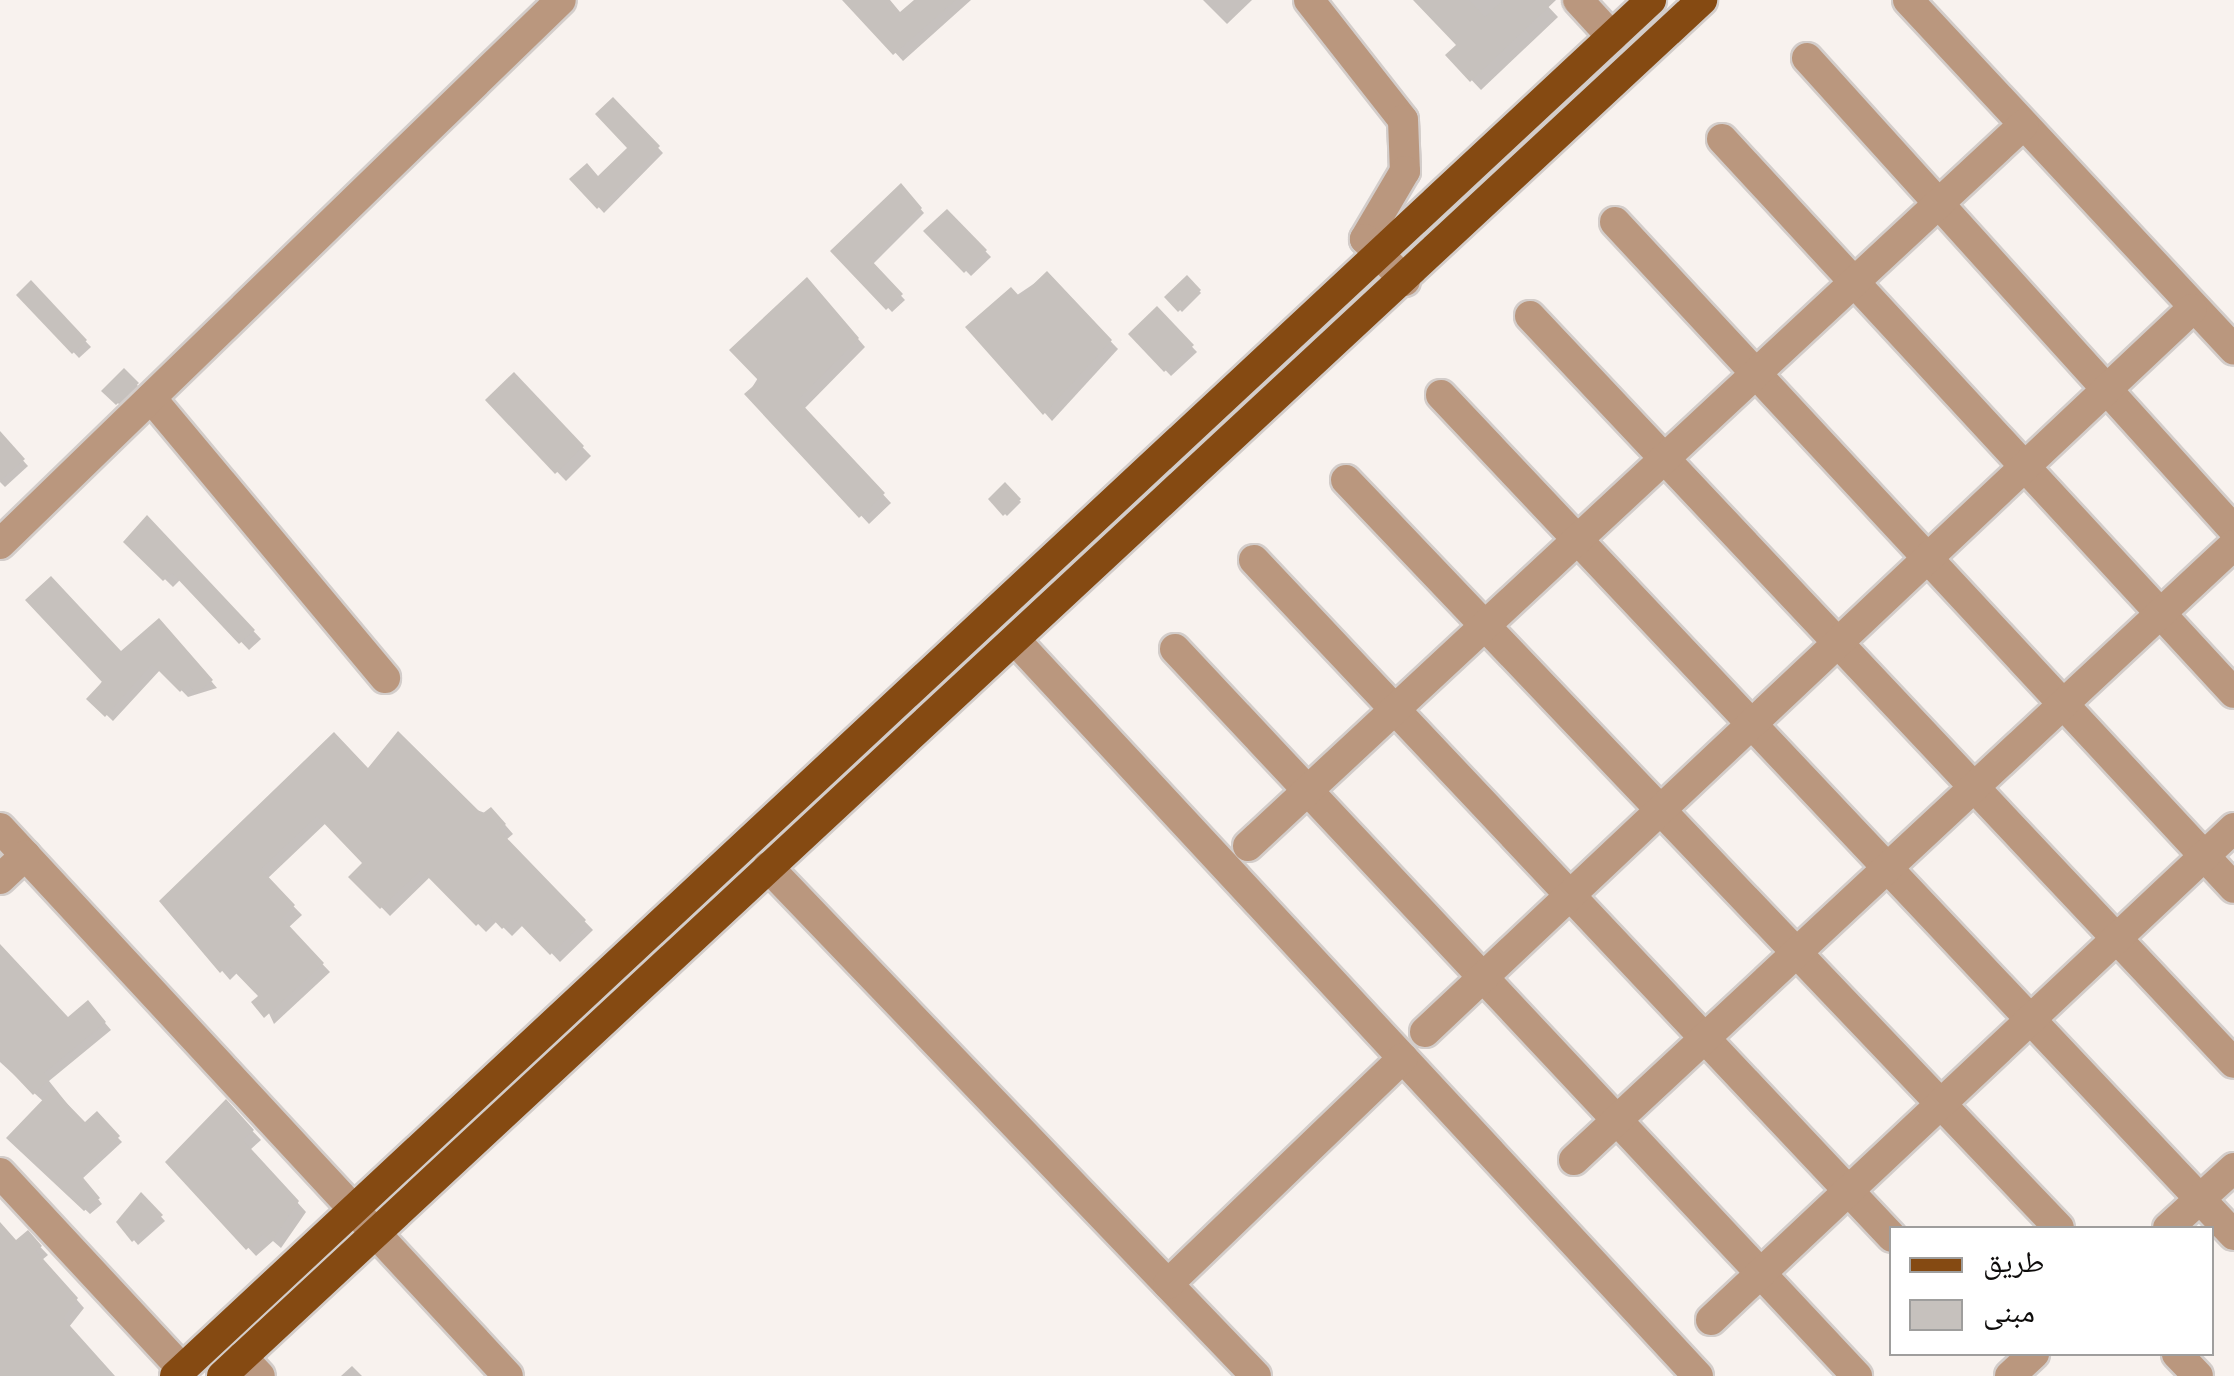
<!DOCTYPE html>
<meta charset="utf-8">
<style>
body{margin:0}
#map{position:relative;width:2234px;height:1376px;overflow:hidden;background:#f8f2ee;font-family:"IBM Plex Sans","Noto Naskh Arabic",sans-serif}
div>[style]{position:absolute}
.shadow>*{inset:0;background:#0003}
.building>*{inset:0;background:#c6c1bd}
.roads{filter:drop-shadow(2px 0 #d3cdca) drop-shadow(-2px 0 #d3cdca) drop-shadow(0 2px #d3cdca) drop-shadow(0 -2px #d3cdca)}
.minor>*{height:30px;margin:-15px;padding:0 15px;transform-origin:15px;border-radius:15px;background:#ba977e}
.major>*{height:30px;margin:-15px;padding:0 15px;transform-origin:15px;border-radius:15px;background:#854a12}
span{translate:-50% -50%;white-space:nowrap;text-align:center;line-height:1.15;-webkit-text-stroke:8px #fff;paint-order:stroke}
.legend{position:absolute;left:1889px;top:1226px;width:325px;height:130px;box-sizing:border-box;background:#fff;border:2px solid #9f9e9d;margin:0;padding:12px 18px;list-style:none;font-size:30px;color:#0e0c0b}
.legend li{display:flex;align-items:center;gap:20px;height:50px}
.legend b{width:50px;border:2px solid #9f9e9d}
</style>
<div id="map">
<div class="shadow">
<i style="clip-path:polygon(847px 0,888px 0,900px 15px,918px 0,971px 0,903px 61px)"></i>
<i style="clip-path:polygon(1203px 0,1252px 0,1227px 24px)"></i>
<i style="clip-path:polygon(1417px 0,1542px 0,1558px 17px,1481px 90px,1448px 55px,1460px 45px)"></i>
<i style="clip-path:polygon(613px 100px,663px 153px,604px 213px,573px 179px,598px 179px,630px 148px)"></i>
<i style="clip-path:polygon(901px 186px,924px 213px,872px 265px,905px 300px,892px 312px,834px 251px)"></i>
<i style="clip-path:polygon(947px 212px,991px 257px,971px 276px,927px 231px)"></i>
<i style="clip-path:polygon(1047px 275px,1118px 349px,1052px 421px,969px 327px)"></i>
<i style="clip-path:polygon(1187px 278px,1201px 293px,1182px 312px,1168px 297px)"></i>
<i style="clip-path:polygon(31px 284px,91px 347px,79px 358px,20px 295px)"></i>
<i style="clip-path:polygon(814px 288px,865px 347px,804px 409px,891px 503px,869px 524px,748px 394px)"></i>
<i style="clip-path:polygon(1157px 310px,1197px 352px,1171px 376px,1131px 334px)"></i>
<i style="clip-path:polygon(124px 371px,139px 387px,120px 405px,105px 391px)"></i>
<i style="clip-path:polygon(514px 376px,591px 456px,566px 481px,488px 400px)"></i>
<i style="clip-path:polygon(3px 438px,28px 466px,5px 487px,0 482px)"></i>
<i style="clip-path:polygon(1005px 486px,1021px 502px,1007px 516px,991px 500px)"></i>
<i style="clip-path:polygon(147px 518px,261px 639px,249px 650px,181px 579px,173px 587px,127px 542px)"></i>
<i style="clip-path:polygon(166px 627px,217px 688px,188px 697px,161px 669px,113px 721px,90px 699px,121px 654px)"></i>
<i style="clip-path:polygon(369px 771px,499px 818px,513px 834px,506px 840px,593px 930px,560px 962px,524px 924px,512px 936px,497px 921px,486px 932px,431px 876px,390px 916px,352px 877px,366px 863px,327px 822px,267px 879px,302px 915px,288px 928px,330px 972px,274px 1024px,261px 996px,238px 972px,230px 980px,162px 901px)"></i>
<i style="clip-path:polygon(0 948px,68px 1020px,94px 1010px,111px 1030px,49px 1081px,85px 1126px,96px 1115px,122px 1142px,82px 1179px,102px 1204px,90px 1214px,10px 1138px,44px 1102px,0 1062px)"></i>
<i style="clip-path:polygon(226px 1103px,261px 1140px,250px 1150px,306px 1212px,281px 1248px,273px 1241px,256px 1256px,168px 1162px)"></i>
<i style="clip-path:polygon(141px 1195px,165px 1221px,138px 1245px,119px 1222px)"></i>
<i style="clip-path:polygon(0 1225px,17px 1243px,28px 1234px,48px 1255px,42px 1260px,84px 1308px,69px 1327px,112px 1376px,0 1376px)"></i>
<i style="clip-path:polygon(352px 1366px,362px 1376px,341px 1376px)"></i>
</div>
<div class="building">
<i style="clip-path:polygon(842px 0,890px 0,900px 12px,914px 0,956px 0,893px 55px)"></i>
<i style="clip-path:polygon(1413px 0,1469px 0,1485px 17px,1503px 0,1556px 0,1470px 82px,1445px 55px,1456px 45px)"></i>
<i style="clip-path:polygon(613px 97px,660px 146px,597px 209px,569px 179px,587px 163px,598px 176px,627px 148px,595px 114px)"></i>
<i style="clip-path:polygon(901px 183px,922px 208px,870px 259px,903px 294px,886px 310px,830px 251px)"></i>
<i style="clip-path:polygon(947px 209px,987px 250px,964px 273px,923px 231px)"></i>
<i style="clip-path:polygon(1047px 271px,1112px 340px,1043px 415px,965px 327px,1011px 287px,1020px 297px)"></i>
<i style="clip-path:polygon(1187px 275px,1201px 290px,1178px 312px,1164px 297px)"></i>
<i style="clip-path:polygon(807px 277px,859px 338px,798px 400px,885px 493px,859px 518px,744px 394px,759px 381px,729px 350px)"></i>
<i style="clip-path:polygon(31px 280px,87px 340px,72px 354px,16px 295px)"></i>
<i style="clip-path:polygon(1157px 306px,1194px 345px,1164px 372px,1128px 334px)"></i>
<i style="clip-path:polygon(124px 368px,139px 383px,116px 405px,101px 391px)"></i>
<i style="clip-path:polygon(514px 372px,584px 446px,555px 474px,485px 400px)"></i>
<i style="clip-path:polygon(0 431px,25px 459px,0 481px)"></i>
<i style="clip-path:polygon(1005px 482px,1021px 499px,1003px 516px,988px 499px)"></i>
<i style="clip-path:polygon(147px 515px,255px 630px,239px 644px,172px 573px,163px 581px,123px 542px)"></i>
<i style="clip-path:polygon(51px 576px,121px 651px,159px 618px,213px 680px,196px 694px,188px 684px,180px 692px,152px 664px,105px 717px,86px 699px,102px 682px,25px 600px)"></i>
<i style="clip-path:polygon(398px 731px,482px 814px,491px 807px,506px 824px,499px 830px,586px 920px,550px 955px,514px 918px,502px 929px,488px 914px,476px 926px,421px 870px,380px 909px,348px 877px,362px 863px,317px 816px,261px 869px,295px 905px,282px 918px,324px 963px,264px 1018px,251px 1002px,258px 996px,228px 965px,220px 973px,159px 901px,334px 732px,368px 768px)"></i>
<i style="clip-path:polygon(0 944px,68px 1017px,88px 1000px,106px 1022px,44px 1073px,50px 1079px,33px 1095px,0 1060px)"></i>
<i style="clip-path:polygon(53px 1089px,85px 1122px,97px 1111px,120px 1136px,80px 1174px,100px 1198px,84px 1211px,6px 1138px)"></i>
<i style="clip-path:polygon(226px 1099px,254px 1130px,243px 1140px,299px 1201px,271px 1242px,263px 1234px,246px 1250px,165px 1162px)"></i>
<i style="clip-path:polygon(141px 1192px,163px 1215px,132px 1242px,116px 1222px)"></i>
<i style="clip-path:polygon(0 1222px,16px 1240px,28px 1230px,42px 1246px,36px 1251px,78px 1298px,63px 1318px,115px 1376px,0 1376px)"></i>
</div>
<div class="roads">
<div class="minor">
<i style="left:1309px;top:0;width:152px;rotate:51.9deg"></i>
<i style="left:1403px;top:120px;width:51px;rotate:87.8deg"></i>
<i style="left:1405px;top:171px;width:79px;rotate:120.5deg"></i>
<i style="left:1365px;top:239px;width:58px;rotate:46.4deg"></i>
<i style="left:1578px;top:0;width:50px;rotate:47.4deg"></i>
<i style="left:1908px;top:0;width:478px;rotate:47deg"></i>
<i style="left:1807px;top:58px;width:636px;rotate:47.87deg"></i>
<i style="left:1722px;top:139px;width:754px;rotate:47.26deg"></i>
<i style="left:1615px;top:222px;width:909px;rotate:47.09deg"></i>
<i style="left:1530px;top:316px;width:1026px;rotate:46.7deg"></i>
<i style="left:1441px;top:395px;width:1155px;rotate:46.65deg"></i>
<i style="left:151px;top:398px;width:365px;rotate:50.1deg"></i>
<i style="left:1346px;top:480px;width:1033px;rotate:46.37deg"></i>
<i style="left:0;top:544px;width:781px;rotate:-44.12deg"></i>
<i style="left:1254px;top:560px;width:930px;rotate:46.7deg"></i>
<i style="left:1015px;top:640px;width:1004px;rotate:47.14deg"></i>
<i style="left:1175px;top:649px;width:997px;rotate:46.83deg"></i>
<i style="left:0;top:828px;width:747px;rotate:47.17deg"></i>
<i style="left:1248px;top:846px;width:1059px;rotate:-42.93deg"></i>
<i style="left:768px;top:867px;width:705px;rotate:46.21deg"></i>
<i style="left:0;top:879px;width:35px;rotate:-43deg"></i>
<i style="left:1425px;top:1032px;width:1054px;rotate:-43.31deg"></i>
<i style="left:1574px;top:1160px;width:902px;rotate:-42.98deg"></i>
<i style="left:0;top:1173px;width:267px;rotate:47.1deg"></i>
<i style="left:2168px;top:1228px;width:89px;rotate:-42.3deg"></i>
<i style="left:1168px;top:1284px;width:326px;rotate:-43.9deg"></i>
<i style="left:1711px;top:1320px;width:718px;rotate:-43.25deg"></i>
<i style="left:2177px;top:1354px;width:30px;rotate:46deg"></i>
<i style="left:242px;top:1357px;width:26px;rotate:47deg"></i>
<i style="left:2010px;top:1376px;width:33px;rotate:-43deg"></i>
</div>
<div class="major">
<i style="left:175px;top:1376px;width:2018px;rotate:-42.99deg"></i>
<i style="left:222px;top:1376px;width:2021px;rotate:-42.91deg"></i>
</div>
</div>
<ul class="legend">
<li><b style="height:12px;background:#854a12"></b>طريق</li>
<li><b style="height:28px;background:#c6c1bd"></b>مبنى</li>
</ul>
</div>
